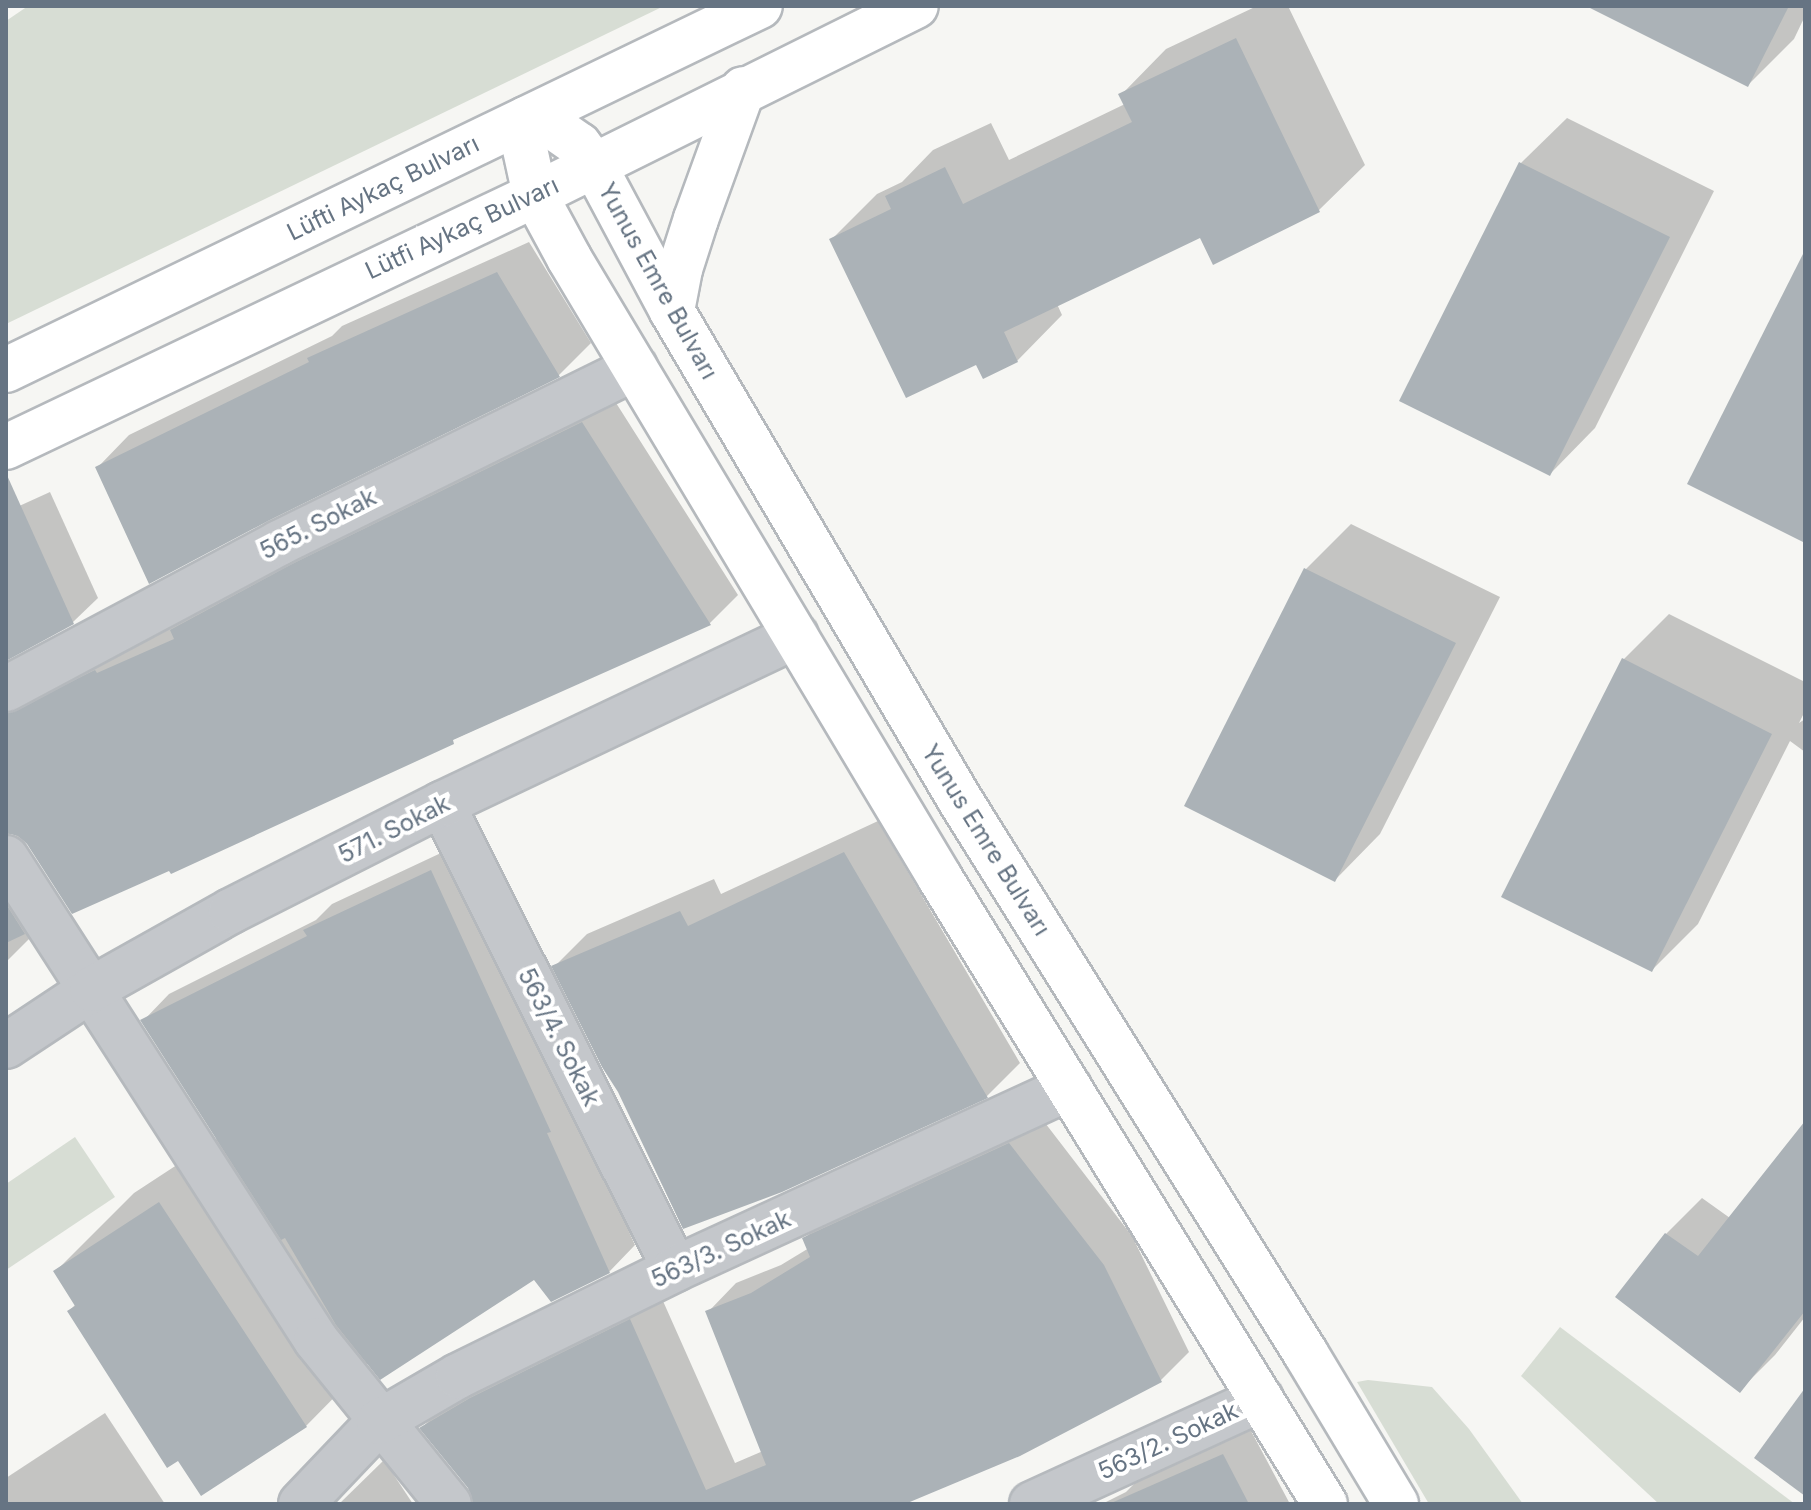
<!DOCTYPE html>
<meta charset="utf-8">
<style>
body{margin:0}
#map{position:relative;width:1811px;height:1510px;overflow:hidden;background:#f6f6f3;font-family:Inter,sans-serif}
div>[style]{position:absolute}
.green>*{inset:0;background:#d7ddd4}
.shadow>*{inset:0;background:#0003}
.building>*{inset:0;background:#abb2b7}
.roads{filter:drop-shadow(2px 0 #b5b9bd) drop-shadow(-2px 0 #b5b9bd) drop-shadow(0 2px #b5b9bd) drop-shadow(0 -2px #b5b9bd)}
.minor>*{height:44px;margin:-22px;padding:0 22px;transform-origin:22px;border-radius:22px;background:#c4c7cb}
.primary>*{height:44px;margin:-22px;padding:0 22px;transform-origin:22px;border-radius:22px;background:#fff}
span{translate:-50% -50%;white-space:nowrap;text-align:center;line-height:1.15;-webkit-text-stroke:8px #fff;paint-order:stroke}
.street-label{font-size:24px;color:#667483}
.frame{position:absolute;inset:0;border:8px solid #667483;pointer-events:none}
</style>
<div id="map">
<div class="green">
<i style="clip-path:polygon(28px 6px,664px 6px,6px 324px,6px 21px)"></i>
<i style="clip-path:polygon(75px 1137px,115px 1197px,6px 1270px,6px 1184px)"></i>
<i style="clip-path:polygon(1560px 1327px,1726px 1452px,1795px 1504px,1659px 1504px,1521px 1376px)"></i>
<i style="clip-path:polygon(1368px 1380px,1432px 1387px,1469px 1429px,1523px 1504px,1429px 1504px,1357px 1382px)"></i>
</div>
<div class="shadow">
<i style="clip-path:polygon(1257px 6px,1288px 6px,1365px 165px,1319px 210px,1201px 235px,1057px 304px,1062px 315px,1017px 361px,976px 362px,832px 239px,877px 194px,902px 182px,933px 150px,991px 123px,1009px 160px,1125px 104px,1121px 95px,1166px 49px)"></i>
<i style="clip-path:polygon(1602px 6px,1805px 6px,1805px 16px,1794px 39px,1748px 85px)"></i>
<i style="clip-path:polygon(1567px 118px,1714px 191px,1595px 428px,1550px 474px,1521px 163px)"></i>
<i style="clip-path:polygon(529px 242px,591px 343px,559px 375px,267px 519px,97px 468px,129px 435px,332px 336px,342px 326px)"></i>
<i style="clip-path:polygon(611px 395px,738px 595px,710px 623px,170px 868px,28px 843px,10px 832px,36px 932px,6px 962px,6px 710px,126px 646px,182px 621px,201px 601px)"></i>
<i style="clip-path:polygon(50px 492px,98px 598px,73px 622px,6px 659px,6px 512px)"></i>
<i style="clip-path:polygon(1351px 524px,1500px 597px,1380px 834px,1335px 880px,1306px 569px)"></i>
<i style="clip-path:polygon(1669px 614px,1805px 682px,1805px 711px,1799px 723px,1805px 719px,1805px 752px,1790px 741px,1698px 924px,1652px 970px,1623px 660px)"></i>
<i style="clip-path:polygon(878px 821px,1020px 1063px,987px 1096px,782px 1190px,620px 1091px,554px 967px,587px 934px,714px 879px,721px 894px)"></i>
<i style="clip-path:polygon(458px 845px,635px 1245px,609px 1272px,534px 1278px,369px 1362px,306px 1426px,178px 1458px,69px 1311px,76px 1304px,55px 1272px,134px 1193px,218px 1138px,143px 1021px,169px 994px,316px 920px,332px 904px)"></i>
<i style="clip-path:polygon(1039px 1115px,1132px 1236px,1189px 1352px,1161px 1380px,901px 1504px,475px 1504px,471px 1488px,422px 1428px,450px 1399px,659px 1292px,735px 1463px,763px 1451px,708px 1312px,736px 1283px,781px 1265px,809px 1248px,804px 1239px,833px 1210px)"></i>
<i style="clip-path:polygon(1805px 1124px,1805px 1317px,1775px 1355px,1740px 1390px,1617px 1296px,1666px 1234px,1702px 1198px,1730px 1218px)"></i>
<i style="clip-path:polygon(105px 1413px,165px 1504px,6px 1504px,6px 1478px)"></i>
<i style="clip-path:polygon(1250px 1429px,1290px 1504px,1102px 1504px,1126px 1492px,1142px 1476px)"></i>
<i style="clip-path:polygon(384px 1460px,413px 1504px,339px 1504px)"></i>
</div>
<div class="building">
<i style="clip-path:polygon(1586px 6px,1789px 6px,1748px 87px)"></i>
<i style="clip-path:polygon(1236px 38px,1320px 212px,1213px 265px,1200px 238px,1004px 332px,1018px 362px,983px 379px,976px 365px,906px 398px,829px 239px,891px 209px,885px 196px,945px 167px,963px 204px,1132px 122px,1118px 94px)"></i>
<i style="clip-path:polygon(1519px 162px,1670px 237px,1550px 476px,1399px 401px)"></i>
<i style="clip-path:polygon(1805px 250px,1805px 543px,1687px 484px)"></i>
<i style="clip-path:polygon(497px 272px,560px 377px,268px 521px,149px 584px,95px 467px,309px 362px,307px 358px)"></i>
<i style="clip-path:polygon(582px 422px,711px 625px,453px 740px,454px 744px,171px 874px,169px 871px,72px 914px,27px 844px,18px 836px,6px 833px,6px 714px,95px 670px,97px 673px,174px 639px,170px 630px,290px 565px)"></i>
<i style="clip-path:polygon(6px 473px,74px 624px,6px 661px)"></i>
<i style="clip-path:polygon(1304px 568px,1456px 643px,1335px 882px,1184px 806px)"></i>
<i style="clip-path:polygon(1622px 658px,1772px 734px,1652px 972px,1501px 897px)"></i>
<i style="clip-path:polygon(844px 852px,988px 1098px,782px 1192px,683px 1229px,618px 1092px,602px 1067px,551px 966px,680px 911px,688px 926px)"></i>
<i style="clip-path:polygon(431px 870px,551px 1132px,547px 1133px,610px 1273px,551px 1302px,534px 1280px,380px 1380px,336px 1325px,285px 1238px,281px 1240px,140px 1020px,307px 936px,303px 930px)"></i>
<i style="clip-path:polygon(6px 904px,25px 934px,6px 943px)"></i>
<i style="clip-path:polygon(1805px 1121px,1805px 1311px,1740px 1393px,1615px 1297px,1665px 1233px,1698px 1256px)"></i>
<i style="clip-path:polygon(1009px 1143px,1104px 1265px,1162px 1382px,1020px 1456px,905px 1504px,473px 1504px,468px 1488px,419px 1428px,470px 1398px,630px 1319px,706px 1490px,766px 1465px,705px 1311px,751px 1293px,810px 1257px,802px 1238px)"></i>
<i style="clip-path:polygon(159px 1202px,307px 1427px,201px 1496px,178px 1461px,167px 1468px,67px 1311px,75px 1306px,53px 1271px)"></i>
<i style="clip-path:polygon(1805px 1388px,1805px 1496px,1754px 1458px)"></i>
<i style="clip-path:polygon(1223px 1454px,1249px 1504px,1109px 1504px)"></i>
</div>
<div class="roads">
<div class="minor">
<i style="left:6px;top:689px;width:310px;rotate:-28.1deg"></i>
<i style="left:279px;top:543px;width:397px;rotate:-26.2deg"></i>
<i style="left:442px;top:804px;width:520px;rotate:63.39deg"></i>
<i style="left:6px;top:858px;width:573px;rotate:57.25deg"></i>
<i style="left:316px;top:1340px;width:211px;rotate:51deg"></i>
<i style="left:6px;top:1046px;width:103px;rotate:-33.5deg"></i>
<i style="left:92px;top:989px;width:159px;rotate:-29.3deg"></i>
<i style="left:231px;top:911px;width:237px;rotate:-26.9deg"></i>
<i style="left:442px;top:804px;width:392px;rotate:-25.4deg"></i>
<i style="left:301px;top:1504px;width:113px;rotate:-46.4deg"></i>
<i style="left:379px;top:1422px;width:91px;rotate:-30.2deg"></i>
<i style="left:458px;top:1376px;width:242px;rotate:-26.2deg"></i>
<i style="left:675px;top:1269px;width:434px;rotate:-24.7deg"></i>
<i style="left:1032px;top:1504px;width:252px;rotate:-24.6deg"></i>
</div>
<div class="primary">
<i style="left:526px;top:119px;width:32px;rotate:18deg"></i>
<i style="left:556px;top:129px;width:28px;rotate:35deg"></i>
<i style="left:579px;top:145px;width:25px;rotate:53deg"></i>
<i style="left:594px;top:165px;width:166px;rotate:61.9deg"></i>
<i style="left:672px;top:311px;width:568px;rotate:59.5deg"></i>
<i style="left:960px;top:800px;width:653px;rotate:58.01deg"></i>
<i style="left:1306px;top:1354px;width:175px;rotate:59deg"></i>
<i style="left:526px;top:119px;width:21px;rotate:98deg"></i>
<i style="left:523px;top:140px;width:56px;rotate:77.7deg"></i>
<i style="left:535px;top:195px;width:72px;rotate:61.6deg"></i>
<i style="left:569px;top:258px;width:723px;rotate:59.1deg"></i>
<i style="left:940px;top:878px;width:735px;rotate:58.41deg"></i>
<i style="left:672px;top:311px;width:43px;rotate:-79.2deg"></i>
<i style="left:680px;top:269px;width:52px;rotate:-72.3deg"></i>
<i style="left:696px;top:219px;width:138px;rotate:-70.1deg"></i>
<i style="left:6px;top:370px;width:837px;rotate:-25.77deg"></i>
<i style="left:6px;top:447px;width:586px;rotate:-25.47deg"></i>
<i style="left:535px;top:195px;width:425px;rotate:-26.4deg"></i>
</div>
</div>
<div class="street-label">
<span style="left:383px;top:188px;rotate:-26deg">Lüfti Aykaç Bulvarı</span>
<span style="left:462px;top:228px;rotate:-25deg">Lütfi Aykaç Bulvarı</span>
<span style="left:658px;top:281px;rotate:61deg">Yunus Emre Bulvarı</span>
<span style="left:318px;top:524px;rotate:-27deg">565. Sokak</span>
<span style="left:394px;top:829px;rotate:-27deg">571. Sokak</span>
<span style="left:986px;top:840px;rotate:58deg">Yunus Emre Bulvarı</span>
<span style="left:559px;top:1037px;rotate:63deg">563/4. Sokak</span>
<span style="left:721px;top:1249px;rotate:-25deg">563/3. Sokak</span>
<span style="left:1168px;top:1441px;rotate:-25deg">563/2. Sokak</span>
</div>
<div class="frame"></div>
</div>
